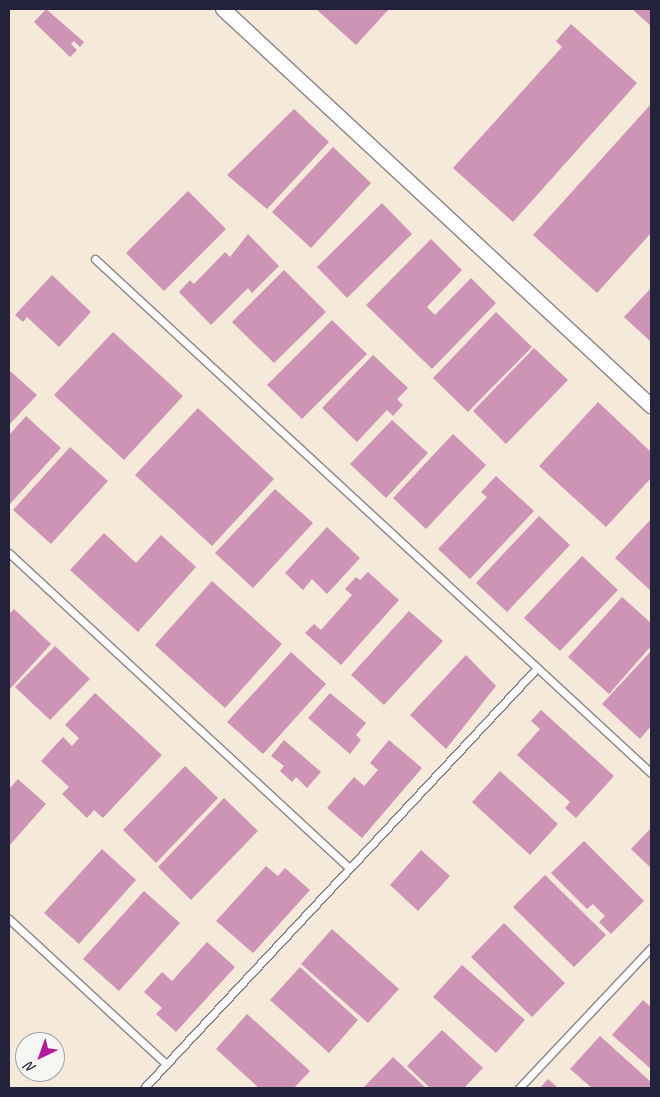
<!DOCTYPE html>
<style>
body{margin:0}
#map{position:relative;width:660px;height:1097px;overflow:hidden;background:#f5e9d9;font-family:Caveat,sans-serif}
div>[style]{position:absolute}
.building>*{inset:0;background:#cd94b6}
.roads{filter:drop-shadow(1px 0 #8c868a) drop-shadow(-1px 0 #8c868a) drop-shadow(0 1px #8c868a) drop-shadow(0 -1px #8c868a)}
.service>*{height:7px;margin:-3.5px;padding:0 3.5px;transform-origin:3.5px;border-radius:3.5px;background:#fff}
.minor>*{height:14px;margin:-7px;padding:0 7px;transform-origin:7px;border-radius:7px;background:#fff}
span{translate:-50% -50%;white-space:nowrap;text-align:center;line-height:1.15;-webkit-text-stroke:4.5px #f6f6f2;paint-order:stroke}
.frame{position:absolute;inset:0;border:10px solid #22223b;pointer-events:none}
.north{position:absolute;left:15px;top:1032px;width:50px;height:50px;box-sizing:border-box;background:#f6f6f2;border:1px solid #a1a1a9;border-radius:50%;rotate:222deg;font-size:14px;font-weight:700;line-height:20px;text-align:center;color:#22223b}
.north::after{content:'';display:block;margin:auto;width:18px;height:22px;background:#b5179e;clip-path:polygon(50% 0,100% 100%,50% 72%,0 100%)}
</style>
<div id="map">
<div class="building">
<i style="clip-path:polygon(46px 9px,84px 42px,80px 47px,74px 41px,71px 44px,77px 50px,70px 57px,34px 22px)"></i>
<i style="clip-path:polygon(316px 9px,389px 9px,356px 45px)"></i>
<i style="clip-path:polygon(632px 9px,651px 9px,651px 26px)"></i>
<i style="clip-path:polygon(571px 24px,637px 83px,513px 222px,453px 168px,562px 47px,556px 41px)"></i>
<i style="clip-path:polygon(651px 104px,651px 233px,597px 293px,533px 235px)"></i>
<i style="clip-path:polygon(294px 109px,329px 142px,267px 209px,227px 175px)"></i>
<i style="clip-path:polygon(333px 147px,371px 183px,311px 248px,272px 212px)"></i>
<i style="clip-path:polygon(188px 191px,226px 229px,164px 291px,126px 253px)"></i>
<i style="clip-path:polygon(382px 203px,412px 234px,347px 298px,317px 267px)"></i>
<i style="clip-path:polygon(248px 234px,279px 266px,252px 293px,248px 288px,211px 325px,179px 292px,190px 280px,194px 284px,225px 252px,230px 257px)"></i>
<i style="clip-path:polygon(431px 239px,462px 270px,427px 307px,435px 315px,471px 278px,496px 303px,432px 369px,366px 305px)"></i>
<i style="clip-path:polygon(284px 270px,326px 312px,274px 363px,232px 322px)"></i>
<i style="clip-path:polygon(52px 275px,91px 312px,59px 347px,27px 317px,23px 322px,15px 315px)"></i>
<i style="clip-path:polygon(651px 288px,651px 342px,624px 317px)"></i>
<i style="clip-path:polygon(496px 312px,532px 347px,468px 412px,433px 378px)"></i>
<i style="clip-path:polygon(332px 320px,367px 354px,302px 419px,267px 385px)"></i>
<i style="clip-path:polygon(113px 332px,183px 396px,124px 460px,54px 395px)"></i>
<i style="clip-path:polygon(534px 348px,568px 380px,506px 444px,473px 411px)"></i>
<i style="clip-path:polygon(373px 355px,408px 388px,397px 399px,403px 405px,393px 416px,387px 410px,357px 442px,322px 408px)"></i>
<i style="clip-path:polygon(9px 370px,37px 395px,9px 425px)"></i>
<i style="clip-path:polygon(598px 402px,651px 452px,651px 478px,606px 527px,539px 466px)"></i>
<i style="clip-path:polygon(198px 408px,274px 479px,212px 546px,135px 475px)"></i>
<i style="clip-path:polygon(26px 416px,61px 448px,9px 505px,9px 435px)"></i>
<i style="clip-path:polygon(392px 420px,428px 453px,386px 498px,350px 464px)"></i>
<i style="clip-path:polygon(453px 434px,486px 465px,426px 529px,393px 498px)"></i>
<i style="clip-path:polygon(70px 447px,108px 481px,51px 544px,13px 510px)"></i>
<i style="clip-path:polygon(496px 476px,534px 511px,470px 579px,438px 549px,487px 497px,481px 492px)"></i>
<i style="clip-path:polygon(275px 489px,313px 523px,253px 588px,215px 553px)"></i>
<i style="clip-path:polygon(539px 516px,570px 545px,507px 612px,476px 583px)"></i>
<i style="clip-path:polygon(651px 519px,651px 591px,615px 558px)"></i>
<i style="clip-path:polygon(327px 527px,360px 558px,327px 594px,312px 579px,303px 590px,285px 573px)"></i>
<i style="clip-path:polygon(104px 533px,136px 563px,161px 535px,196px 567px,138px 632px,70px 570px)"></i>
<i style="clip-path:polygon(582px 556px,618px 590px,560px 651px,524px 618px)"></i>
<i style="clip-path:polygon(368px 572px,399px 600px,341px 665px,305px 633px,314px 624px,321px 630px,352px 595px,345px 589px,356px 577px,360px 580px)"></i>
<i style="clip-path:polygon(212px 581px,282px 644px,225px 708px,155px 645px)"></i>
<i style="clip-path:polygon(622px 597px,651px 623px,651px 646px,609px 694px,568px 657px)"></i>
<i style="clip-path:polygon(14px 609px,51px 644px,9px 690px,9px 614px)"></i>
<i style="clip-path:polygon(409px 611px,443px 641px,384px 705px,351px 675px)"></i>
<i style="clip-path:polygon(55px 646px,90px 679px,50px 720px,15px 687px)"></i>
<i style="clip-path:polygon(651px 651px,651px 726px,640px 739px,602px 704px)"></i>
<i style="clip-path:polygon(291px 652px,326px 684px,263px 754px,227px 722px)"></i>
<i style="clip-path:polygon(466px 655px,496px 686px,446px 749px,410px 715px)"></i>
<i style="clip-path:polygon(95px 693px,162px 755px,103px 818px,94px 810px,87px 818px,62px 794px,69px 787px,41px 761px,63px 737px,72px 746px,79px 738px,65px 725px)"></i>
<i style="clip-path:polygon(330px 693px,366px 723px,356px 735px,361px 740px,350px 754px,308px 718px)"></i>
<i style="clip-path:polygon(541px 710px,614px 776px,576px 818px,565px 808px,570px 802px,517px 755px,540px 729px,531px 721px)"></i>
<i style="clip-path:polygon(284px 740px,321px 772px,307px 788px,296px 777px,292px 782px,280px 771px,284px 766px,271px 756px)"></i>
<i style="clip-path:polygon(389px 740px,422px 768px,362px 838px,327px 808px,354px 777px,364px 786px,378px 770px,370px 763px)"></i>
<i style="clip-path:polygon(185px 766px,218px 798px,156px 863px,123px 830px)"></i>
<i style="clip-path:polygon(500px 771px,558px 824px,530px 855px,472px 802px)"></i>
<i style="clip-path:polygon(18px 779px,46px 804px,9px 846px,9px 789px)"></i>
<i style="clip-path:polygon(224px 798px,258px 831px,191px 900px,158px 867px)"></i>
<i style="clip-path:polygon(651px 828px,651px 868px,631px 849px)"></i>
<i style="clip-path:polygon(584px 841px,644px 901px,611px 934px,599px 922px,605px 916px,593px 904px,587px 909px,551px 873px)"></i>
<i style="clip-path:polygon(102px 849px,136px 880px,79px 944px,44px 913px)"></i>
<i style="clip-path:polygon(421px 850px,450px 876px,418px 911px,390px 885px)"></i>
<i style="clip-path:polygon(266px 866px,278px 876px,285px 868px,310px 890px,253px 953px,216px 921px)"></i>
<i style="clip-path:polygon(545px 875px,606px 935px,574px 967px,513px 907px)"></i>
<i style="clip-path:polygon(144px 891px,180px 923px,119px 991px,83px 959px)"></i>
<i style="clip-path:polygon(504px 923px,565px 983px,532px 1017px,471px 957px)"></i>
<i style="clip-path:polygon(332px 929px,399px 989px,368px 1023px,301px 964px)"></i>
<i style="clip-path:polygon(207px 942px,235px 967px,176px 1032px,156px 1014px,162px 1008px,144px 992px,162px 972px,172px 981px)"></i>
<i style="clip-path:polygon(462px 965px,525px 1020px,496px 1053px,433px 997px)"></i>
<i style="clip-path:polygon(300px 967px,358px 1020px,329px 1053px,270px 1000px)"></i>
<i style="clip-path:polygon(643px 1000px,651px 1007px,651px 1069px,612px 1035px)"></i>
<i style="clip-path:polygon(247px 1014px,310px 1071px,294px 1088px,259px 1088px,216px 1049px)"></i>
<i style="clip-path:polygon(442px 1030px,483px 1068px,464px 1088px,430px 1088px,407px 1066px)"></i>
<i style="clip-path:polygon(600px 1036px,651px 1082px,651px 1088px,592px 1088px,570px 1069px)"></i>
<i style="clip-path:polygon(393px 1057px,426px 1088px,363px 1088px)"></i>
<i style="clip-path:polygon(548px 1079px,558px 1088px,540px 1088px)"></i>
</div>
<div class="roads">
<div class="service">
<i style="left:95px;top:259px;width:757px;rotate:42.75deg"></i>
<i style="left:9px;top:553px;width:462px;rotate:42.8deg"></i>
<i style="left:9px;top:919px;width:214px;rotate:42.7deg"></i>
<i style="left:144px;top:1088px;width:574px;rotate:-46.91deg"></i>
<i style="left:519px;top:1088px;width:192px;rotate:-46.7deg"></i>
</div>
<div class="minor">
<i style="left:223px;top:9px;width:584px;rotate:42.85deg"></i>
</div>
</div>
<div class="frame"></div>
<div class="north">N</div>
</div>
